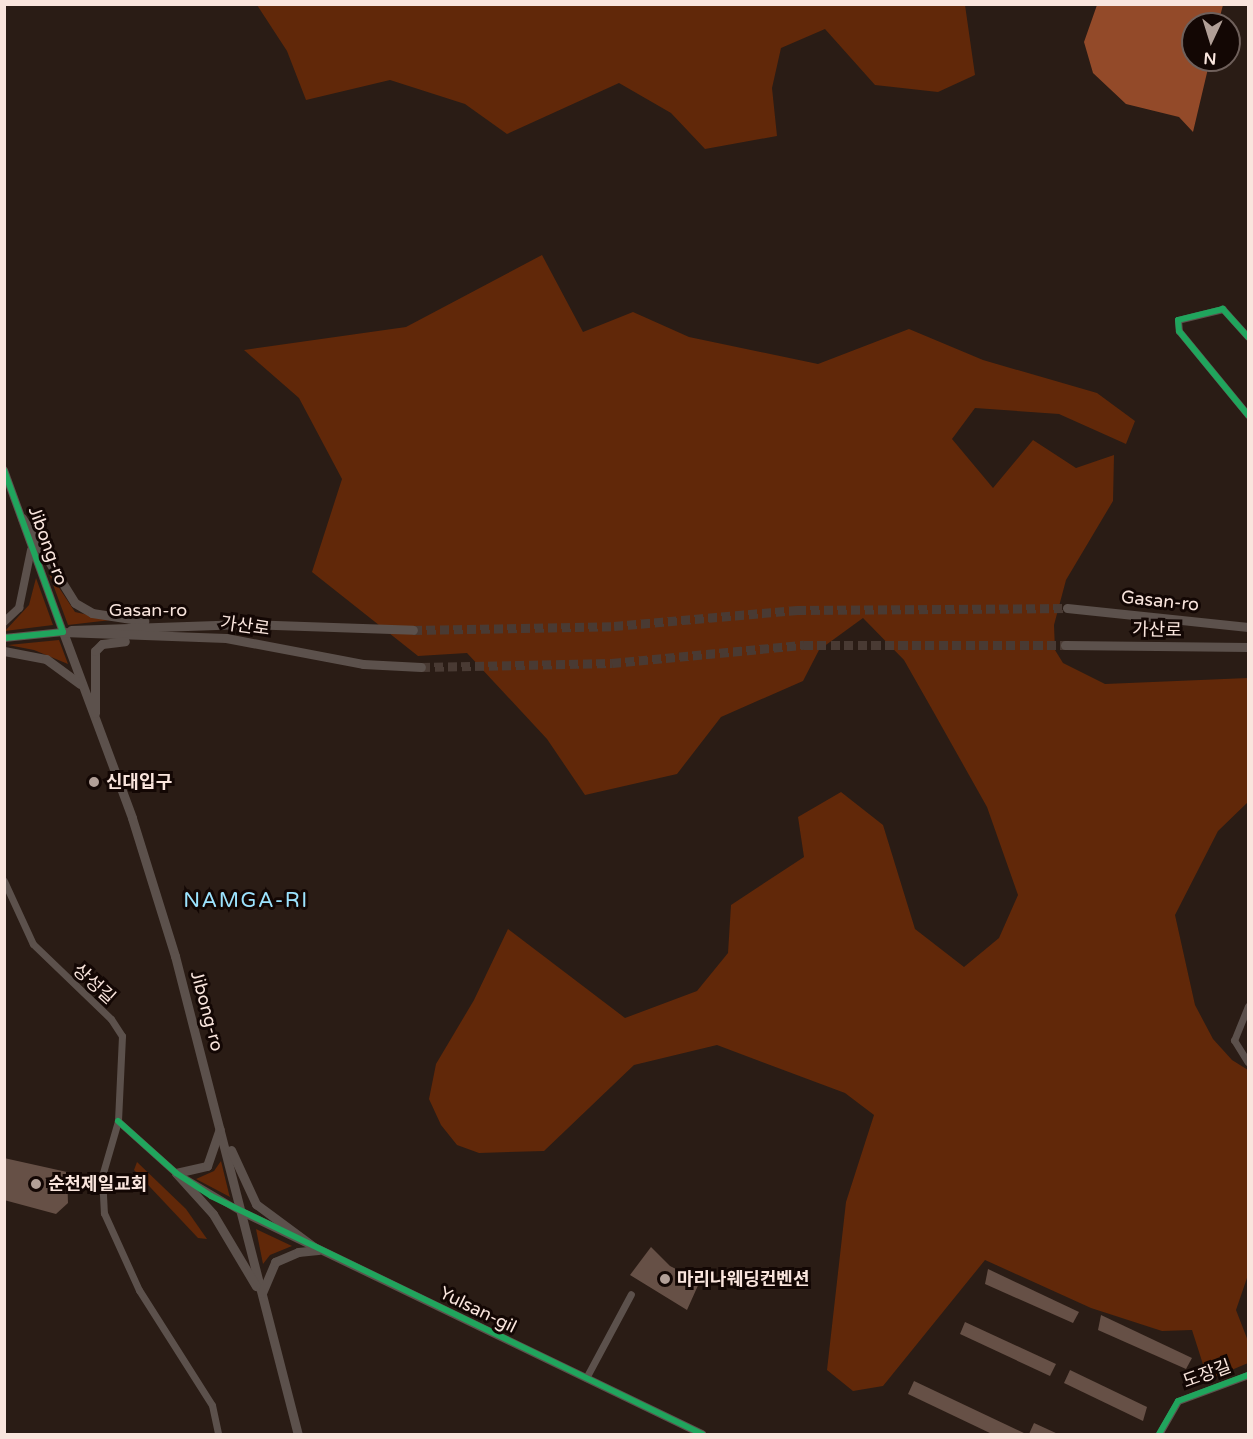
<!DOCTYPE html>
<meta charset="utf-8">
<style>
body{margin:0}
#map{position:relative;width:1253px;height:1439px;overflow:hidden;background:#2a1c15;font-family:"Varela Round","Noto Sans KR",sans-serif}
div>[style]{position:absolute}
.green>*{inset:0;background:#612809}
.water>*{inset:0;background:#934a29}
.building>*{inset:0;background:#665046}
.secondary-tunnel>*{height:9px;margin-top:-4.5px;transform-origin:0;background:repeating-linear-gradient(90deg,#493a33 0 9px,transparent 0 13.5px)}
.minor>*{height:7px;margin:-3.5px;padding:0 3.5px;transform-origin:3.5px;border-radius:3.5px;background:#5c514c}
.tertiary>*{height:8px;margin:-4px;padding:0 4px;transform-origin:4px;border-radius:4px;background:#5c514c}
.secondary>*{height:9px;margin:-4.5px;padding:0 4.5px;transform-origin:4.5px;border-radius:4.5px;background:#5c514c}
.cycleway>*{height:6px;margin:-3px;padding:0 3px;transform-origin:3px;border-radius:3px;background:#20a55d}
.dots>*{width:16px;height:16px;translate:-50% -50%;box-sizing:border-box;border:3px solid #130704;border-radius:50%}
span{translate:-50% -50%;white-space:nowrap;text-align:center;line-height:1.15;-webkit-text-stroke:6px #130704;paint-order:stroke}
.street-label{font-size:18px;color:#f9e5dd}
.poi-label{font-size:18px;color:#f9e5dd;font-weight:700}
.left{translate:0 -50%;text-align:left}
.quarter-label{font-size:21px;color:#9ce3fe;letter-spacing:1.5px}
.frame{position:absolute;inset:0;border:6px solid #f9e5dd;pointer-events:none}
.north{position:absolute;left:1181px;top:12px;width:60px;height:60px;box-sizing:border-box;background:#130704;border:2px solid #6f605b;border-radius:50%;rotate:184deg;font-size:16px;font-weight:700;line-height:24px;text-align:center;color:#f9e5dd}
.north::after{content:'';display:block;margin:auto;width:21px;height:27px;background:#b19f97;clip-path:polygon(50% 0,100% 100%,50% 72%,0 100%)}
</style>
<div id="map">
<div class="green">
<i style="clip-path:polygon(257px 5px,965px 5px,975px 75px,938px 92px,875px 85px,825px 29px,781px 48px,772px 88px,777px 136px,705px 149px,671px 113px,619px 83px,507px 134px,465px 104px,390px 80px,306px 100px,287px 51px)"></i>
<i style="clip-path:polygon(542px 255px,583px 332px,633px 312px,689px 337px,818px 364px,909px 329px,983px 360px,1097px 393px,1135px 421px,1126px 444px,1059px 414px,975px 408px,952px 439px,993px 488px,1033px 440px,1076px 468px,1114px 455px,1113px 501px,1066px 580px,1054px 625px,1055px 650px,1063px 663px,1105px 684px,1248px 678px,1248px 802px,1218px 831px,1175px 915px,1195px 1005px,1213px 1039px,1232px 1060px,1248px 1070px,1248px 1275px,1236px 1310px,1248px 1341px,1248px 1363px,1208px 1380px,1192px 1330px,1162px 1331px,1091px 1308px,985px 1260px,883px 1386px,853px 1391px,827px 1370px,846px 1202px,874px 1115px,845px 1093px,717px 1045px,634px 1065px,544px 1151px,479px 1153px,457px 1145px,441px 1125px,429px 1099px,436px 1064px,474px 1000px,508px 929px,625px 1018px,697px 991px,728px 953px,731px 905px,804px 857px,798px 817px,841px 792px,883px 825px,915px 929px,964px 967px,999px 938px,1018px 895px,987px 807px,933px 711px,904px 660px,863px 618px,819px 650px,803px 681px,721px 717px,677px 774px,585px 795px,547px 739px,467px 653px,418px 656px,312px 572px,342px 479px,299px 398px,244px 350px,406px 327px)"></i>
<i style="clip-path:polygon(48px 571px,75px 612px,111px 620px,68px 625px)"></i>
<i style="clip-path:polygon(36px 578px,53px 625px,5px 631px,29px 605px)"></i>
<i style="clip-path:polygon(59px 640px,68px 664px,34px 650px,8px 645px)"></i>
<i style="clip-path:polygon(221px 1161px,229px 1194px,230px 1197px,196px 1179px,214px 1171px)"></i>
<i style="clip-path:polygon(137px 1162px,186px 1209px,207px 1239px,198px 1238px,134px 1170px)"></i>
<i style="clip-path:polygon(256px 1229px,258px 1230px,292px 1246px,270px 1255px,263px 1264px)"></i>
</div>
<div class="water">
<i style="clip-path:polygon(1097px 5px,1223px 5px,1218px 24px,1193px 24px,1193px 60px,1210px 60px,1193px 132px,1179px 117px,1126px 104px,1093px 73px,1084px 42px)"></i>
</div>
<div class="building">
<i style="clip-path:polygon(4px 1158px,67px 1172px,68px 1203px,56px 1214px,4px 1200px)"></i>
<i style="clip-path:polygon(651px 1247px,670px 1266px,700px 1281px,687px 1310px,630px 1275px)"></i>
<i style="clip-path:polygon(988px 1269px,1079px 1312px,1073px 1323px,985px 1284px)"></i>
<i style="clip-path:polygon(1101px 1315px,1192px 1358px,1186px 1369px,1098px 1330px)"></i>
<i style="clip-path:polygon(965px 1322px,1056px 1364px,1050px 1376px,960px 1334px)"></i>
<i style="clip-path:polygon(1070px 1370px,1147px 1407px,1143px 1421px,1064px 1383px)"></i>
<i style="clip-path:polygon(914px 1381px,1026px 1434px,992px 1434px,908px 1394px)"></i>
<i style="clip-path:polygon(1034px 1423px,1058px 1434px,1029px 1434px)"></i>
</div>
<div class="secondary-tunnel">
<i style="left:413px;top:630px;width:201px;rotate:-1.1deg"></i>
<i style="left:614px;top:626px;width:184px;rotate:-5deg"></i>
<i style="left:797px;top:610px;width:270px;rotate:-0.4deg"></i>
<i style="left:421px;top:667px;width:191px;rotate:-1.2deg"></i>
<i style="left:612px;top:663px;width:193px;rotate:-5.4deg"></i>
<i style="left:804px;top:645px;width:261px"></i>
</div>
<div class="minor">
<i style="left:1248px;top:337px;width:38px;rotate:-132deg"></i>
<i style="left:1223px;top:309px;width:46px;rotate:166.3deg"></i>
<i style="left:1178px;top:320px;width:11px;rotate:85deg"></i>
<i style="left:1179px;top:331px;width:109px;rotate:50.6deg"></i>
<i style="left:4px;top:881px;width:69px;rotate:65.3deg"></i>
<i style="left:33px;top:944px;width:108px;rotate:43.9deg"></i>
<i style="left:111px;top:1019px;width:20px;rotate:57deg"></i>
<i style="left:122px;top:1036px;width:85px;rotate:92.7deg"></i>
<i style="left:118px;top:1121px;width:57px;rotate:106.2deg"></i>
<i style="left:102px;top:1176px;width:37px;rotate:87deg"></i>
<i style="left:104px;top:1213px;width:85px;rotate:65.6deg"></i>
<i style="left:139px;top:1290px;width:136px;rotate:57.6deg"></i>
<i style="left:212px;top:1405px;width:30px;rotate:78deg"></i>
<i style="left:1248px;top:1006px;width:37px;rotate:112deg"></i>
<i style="left:1234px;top:1040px;width:26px;rotate:58deg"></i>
<i style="left:118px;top:1121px;width:78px;rotate:41.9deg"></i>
<i style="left:176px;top:1173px;width:77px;rotate:30.6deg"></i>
<i style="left:586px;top:1378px;width:95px;rotate:-61.8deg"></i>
<i style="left:1159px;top:1434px;width:38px;rotate:-60deg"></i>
<i style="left:1178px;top:1401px;width:75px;rotate:-20.4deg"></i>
</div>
<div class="tertiary">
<i style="left:4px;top:470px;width:172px;rotate:70deg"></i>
<i style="left:63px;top:632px;width:59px;rotate:174.2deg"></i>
<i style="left:4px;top:622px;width:21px;rotate:-43deg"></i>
<i style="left:19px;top:608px;width:59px;rotate:-78.3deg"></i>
<i style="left:242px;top:1212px;width:511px;rotate:25.76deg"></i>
</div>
<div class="secondary">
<i style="left:22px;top:518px;width:100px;rotate:58.1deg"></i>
<i style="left:75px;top:603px;width:20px;rotate:30deg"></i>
<i style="left:92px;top:613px;width:53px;rotate:8.7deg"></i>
<i style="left:1067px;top:608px;width:182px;rotate:6deg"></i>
<i style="left:71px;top:630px;width:174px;rotate:-2deg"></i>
<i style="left:245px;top:624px;width:168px;rotate:2deg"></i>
<i style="left:63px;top:632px;width:198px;rotate:69.6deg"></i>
<i style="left:132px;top:818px;width:145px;rotate:72.7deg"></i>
<i style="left:175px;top:956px;width:494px;rotate:75.6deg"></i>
<i style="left:63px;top:632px;width:163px;rotate:2.1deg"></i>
<i style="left:226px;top:638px;width:139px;rotate:10.7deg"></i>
<i style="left:363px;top:664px;width:58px;rotate:3deg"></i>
<i style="left:1065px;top:645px;width:183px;rotate:0.6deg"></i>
<i style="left:4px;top:651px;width:43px;rotate:10.8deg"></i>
<i style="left:46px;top:659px;width:42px;rotate:36.3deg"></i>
<i style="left:95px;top:713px;width:62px;rotate:-90deg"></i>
<i style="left:95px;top:651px;width:10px;rotate:-45deg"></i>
<i style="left:102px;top:644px;width:23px;rotate:-7deg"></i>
<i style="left:231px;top:1150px;width:60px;rotate:65.2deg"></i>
<i style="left:256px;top:1204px;width:77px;rotate:36.6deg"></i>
<i style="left:176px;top:1173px;width:55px;rotate:47.9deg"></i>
<i style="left:213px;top:1214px;width:84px;rotate:59.2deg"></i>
<i style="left:176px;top:1173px;width:32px;rotate:-13deg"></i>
<i style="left:207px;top:1166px;width:39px;rotate:-71deg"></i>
<i style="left:262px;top:1293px;width:34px;rotate:-67deg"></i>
<i style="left:275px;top:1262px;width:25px;rotate:-23deg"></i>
<i style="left:298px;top:1252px;width:20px;rotate:-6deg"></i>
</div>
<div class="cycleway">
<i style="left:1248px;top:337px;width:38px;rotate:-132deg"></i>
<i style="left:1223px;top:309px;width:46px;rotate:166.3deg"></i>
<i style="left:1178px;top:320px;width:11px;rotate:85deg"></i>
<i style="left:1179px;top:331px;width:109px;rotate:50.6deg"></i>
<i style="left:4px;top:470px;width:172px;rotate:70deg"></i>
<i style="left:63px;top:632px;width:59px;rotate:174.2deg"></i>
<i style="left:118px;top:1121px;width:78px;rotate:41.9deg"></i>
<i style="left:176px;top:1173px;width:42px;rotate:33.3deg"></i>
<i style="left:211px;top:1196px;width:546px;rotate:25.86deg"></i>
<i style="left:1159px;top:1434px;width:38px;rotate:-60deg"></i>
<i style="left:1178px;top:1401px;width:75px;rotate:-20.4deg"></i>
</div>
<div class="dots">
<i style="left:94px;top:782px;background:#b19f97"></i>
<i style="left:36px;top:1184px;background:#b19f97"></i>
<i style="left:665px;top:1279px;background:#b19f97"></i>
</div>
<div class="street-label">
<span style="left:48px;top:546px;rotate:70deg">Jibong-ro</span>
<span style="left:1160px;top:601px;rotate:6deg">Gasan-ro</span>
<span style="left:148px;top:610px">Gasan-ro</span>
<span style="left:245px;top:626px;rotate:8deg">가산로</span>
<span style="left:1157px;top:630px;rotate:1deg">가산로</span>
<span style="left:94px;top:984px;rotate:42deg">상성길</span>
<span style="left:207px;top:1011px;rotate:75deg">Jibong-ro</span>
<span style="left:478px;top:1310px;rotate:26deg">Yulsan-gil</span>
<span style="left:1207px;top:1374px;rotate:-20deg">도장길</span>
</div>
<div class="poi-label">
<span class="left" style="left:106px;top:782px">신대입구</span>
<span class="left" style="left:48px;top:1184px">순천제일교회</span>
<span class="left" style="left:677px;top:1279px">마리나웨딩컨벤션</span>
</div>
<div class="quarter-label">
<span style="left:246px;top:901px">NAMGA-RI</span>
</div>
<div class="frame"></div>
<div class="north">N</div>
</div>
